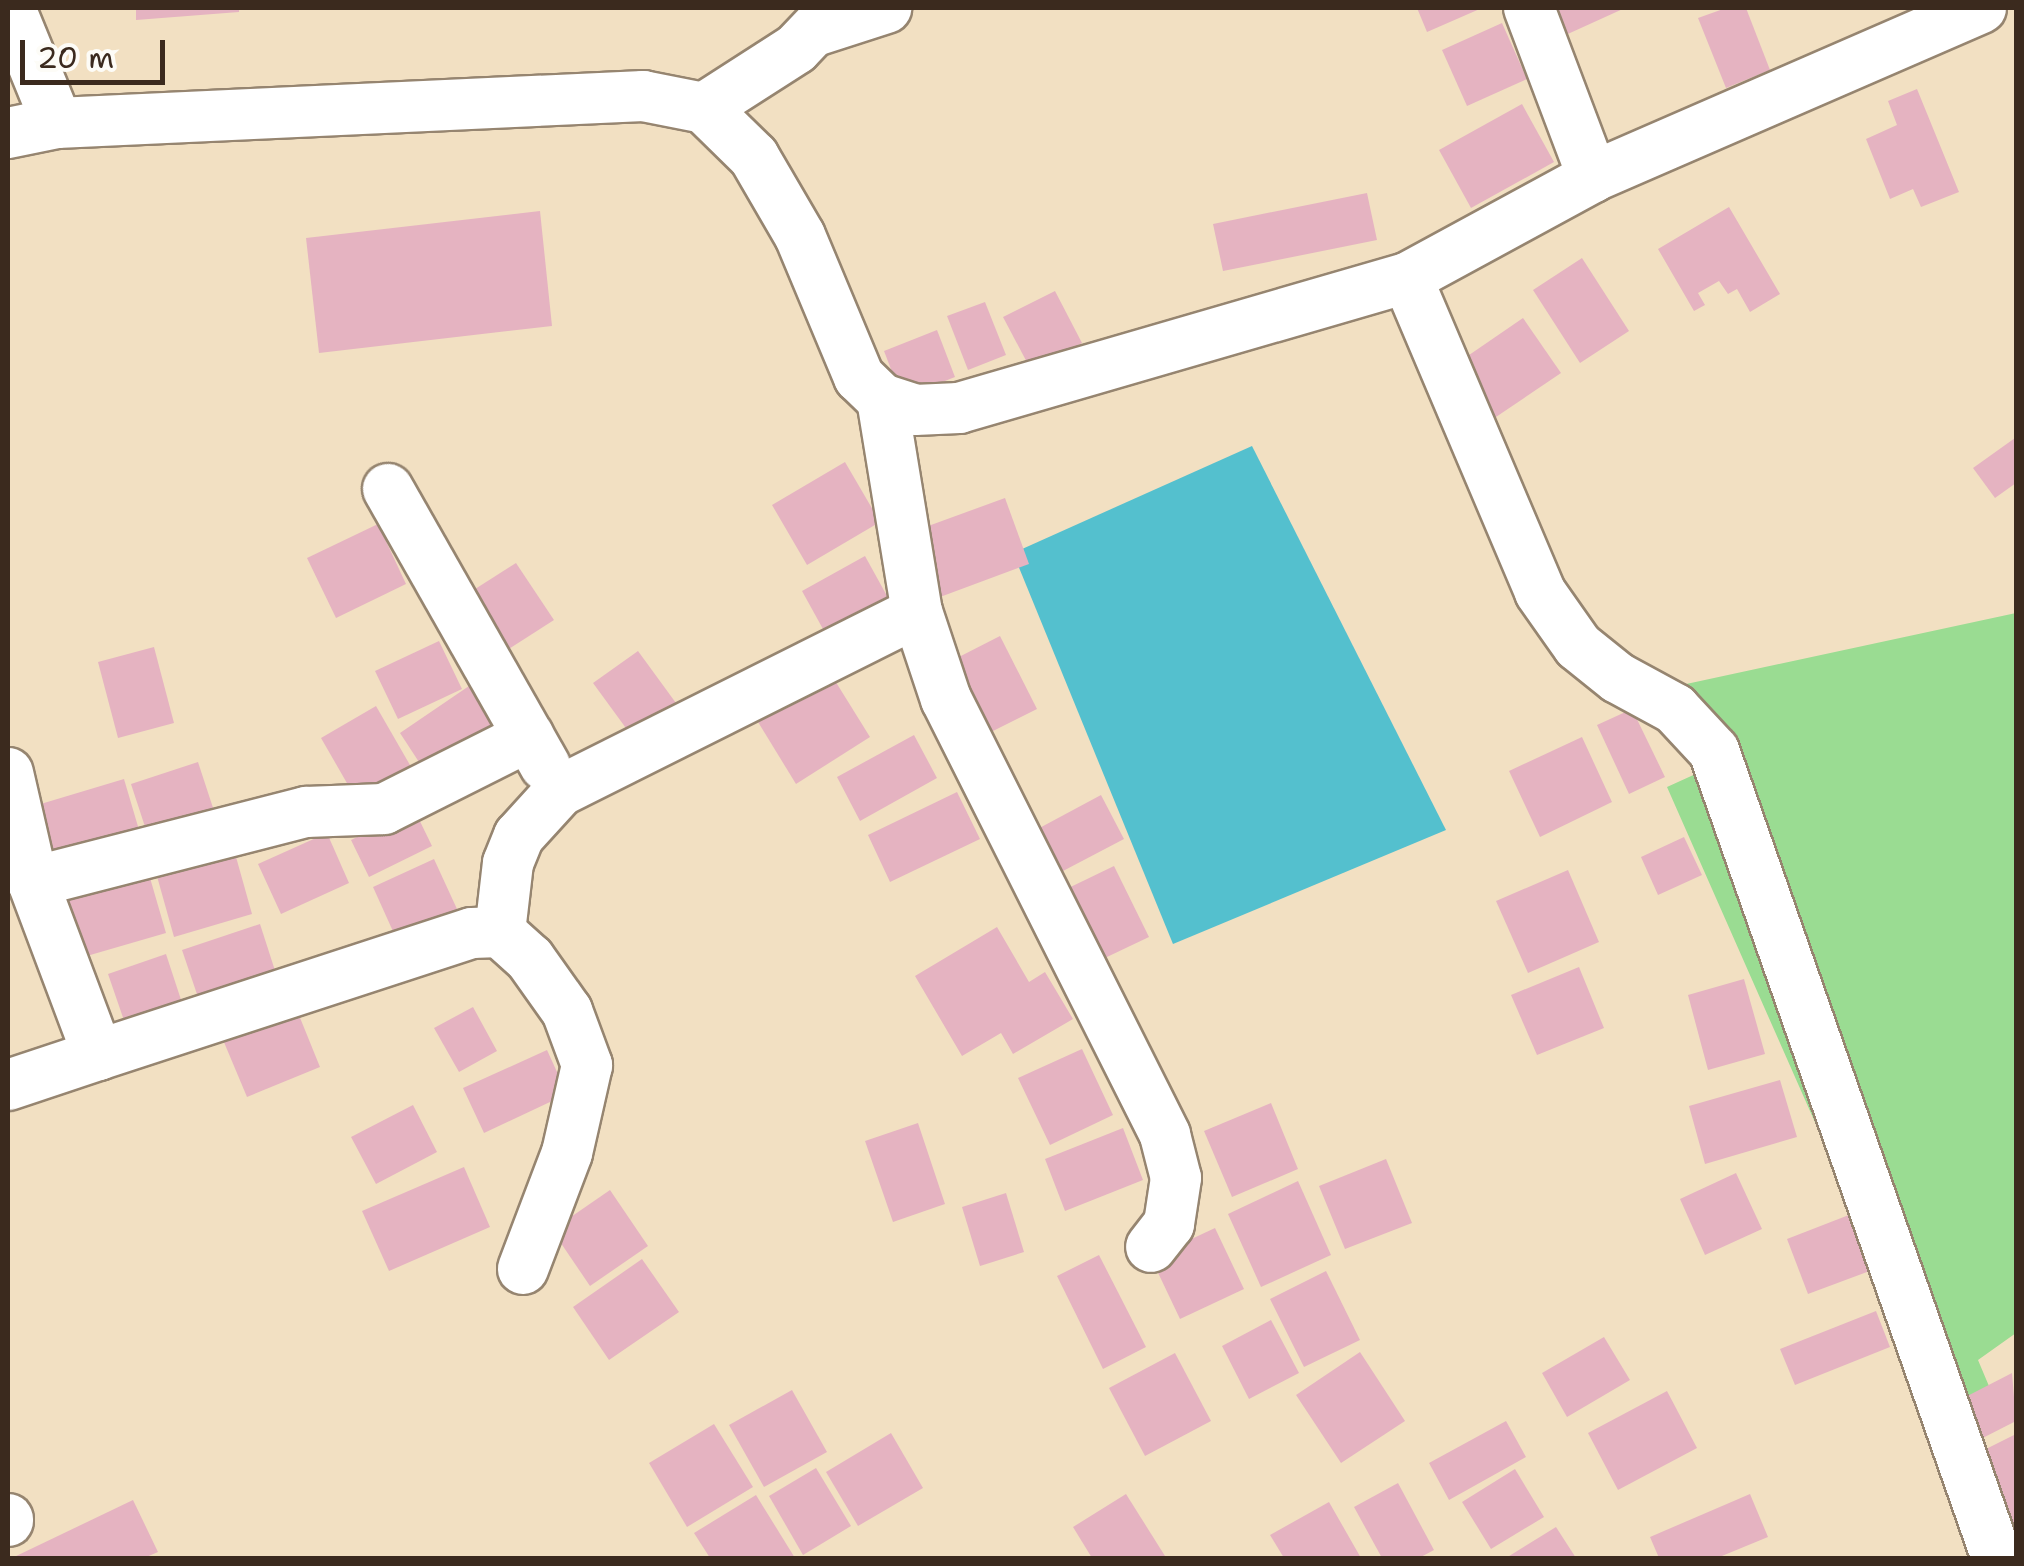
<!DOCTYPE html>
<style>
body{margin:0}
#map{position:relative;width:2024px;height:1566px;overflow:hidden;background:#f2e0c2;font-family:"Shantell Sans",sans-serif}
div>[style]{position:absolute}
.green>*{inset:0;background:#9adc92}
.water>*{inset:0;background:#54c0ce}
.building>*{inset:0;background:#e5b3c1}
.roads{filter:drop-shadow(2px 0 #968570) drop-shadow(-2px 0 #968570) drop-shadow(0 2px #968570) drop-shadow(0 -2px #968570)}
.street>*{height:50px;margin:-25px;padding:0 25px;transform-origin:25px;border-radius:25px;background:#fff}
span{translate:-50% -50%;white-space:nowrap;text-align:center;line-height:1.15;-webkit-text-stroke:9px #fdfcf7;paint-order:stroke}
.frame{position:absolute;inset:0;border:10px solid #3b2a1e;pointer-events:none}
.scale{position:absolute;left:20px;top:40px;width:145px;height:45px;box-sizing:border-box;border:5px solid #3b2a1e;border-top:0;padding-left:12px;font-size:30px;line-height:35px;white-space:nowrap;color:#3b2a1e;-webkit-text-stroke:8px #fdfcf7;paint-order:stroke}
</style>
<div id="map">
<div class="green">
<i style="clip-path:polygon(2016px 613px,2016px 1333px,1978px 1360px,2002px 1417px,1926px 1374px,1667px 787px,1700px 772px,1677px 686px)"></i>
</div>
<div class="water">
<i style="clip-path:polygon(1252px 446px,1446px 830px,1173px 944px,1013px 553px)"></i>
</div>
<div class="building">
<i style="clip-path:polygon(136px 8px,239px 8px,239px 12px,136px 20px)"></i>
<i style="clip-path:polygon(1417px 8px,1482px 8px,1427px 32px)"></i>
<i style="clip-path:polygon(1531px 8px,1625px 8px,1548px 43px)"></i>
<i style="clip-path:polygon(1726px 8px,1746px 8px,1770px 70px,1726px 88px,1698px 18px)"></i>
<i style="clip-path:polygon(1502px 23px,1527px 79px,1467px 106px,1442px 50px)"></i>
<i style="clip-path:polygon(1917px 89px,1959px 192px,1921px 207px,1913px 189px,1890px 199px,1866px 139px,1897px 125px,1888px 101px)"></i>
<i style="clip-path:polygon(1522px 104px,1554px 162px,1471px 208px,1439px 150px)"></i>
<i style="clip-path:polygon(1367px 193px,1377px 240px,1223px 271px,1213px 224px)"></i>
<i style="clip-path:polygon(1729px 207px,1780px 294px,1750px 312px,1737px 289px,1728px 294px,1719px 281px,1698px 293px,1705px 305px,1694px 311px,1658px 249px)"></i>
<i style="clip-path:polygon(540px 211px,552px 326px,319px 353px,306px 238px)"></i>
<i style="clip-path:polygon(1582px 258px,1629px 331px,1580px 363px,1533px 290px)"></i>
<i style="clip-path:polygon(1055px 291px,1082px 343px,1031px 370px,1003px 317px)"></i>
<i style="clip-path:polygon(985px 302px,1006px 355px,968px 370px,947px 316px)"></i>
<i style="clip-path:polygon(1523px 318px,1561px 373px,1493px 419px,1456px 364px)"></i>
<i style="clip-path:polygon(937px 330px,955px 377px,902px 398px,884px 351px)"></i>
<i style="clip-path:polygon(2015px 438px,2016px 483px,1995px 498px,1973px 468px)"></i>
<i style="clip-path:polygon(845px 462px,880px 522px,807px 565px,772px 505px)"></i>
<i style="clip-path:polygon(1005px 498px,1029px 564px,932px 600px,909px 533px)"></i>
<i style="clip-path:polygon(378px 524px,406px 584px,336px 618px,307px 558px)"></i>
<i style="clip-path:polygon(865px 556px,897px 614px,834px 649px,802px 591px)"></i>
<i style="clip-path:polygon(516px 563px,554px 620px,498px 656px,461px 598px)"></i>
<i style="clip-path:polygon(1000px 636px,1037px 709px,989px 733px,953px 660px)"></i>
<i style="clip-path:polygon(439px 641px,462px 689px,398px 719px,375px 671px)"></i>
<i style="clip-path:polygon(154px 647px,174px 723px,118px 738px,98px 662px)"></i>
<i style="clip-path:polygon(638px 651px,684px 714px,639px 746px,593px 683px)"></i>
<i style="clip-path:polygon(824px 663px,870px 737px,796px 784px,750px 709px)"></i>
<i style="clip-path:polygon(469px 686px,504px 739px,434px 785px,400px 733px)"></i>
<i style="clip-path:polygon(376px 706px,414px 772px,359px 804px,321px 738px)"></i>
<i style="clip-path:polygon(1632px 709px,1665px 777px,1629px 794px,1597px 725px)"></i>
<i style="clip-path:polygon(914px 735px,937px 778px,860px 821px,837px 777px)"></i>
<i style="clip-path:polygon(1582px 737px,1612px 802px,1540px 837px,1509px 771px)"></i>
<i style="clip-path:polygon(198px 762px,217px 820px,150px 842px,131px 784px)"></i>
<i style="clip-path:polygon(124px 779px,142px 840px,51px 866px,34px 806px)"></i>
<i style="clip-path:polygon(957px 792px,980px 839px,890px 882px,868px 835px)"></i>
<i style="clip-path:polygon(1101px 795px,1124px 839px,1042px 882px,1019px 839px)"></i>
<i style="clip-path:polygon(414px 809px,432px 846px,369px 877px,351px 840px)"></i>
<i style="clip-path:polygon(327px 833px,349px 883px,281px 914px,258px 864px)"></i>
<i style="clip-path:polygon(1684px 837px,1702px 875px,1658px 895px,1641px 857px)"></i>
<i style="clip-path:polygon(231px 839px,252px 914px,174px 937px,153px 862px)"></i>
<i style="clip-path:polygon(434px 859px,457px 909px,396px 938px,373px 887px)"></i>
<i style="clip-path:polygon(146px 864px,166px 933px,73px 960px,54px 892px)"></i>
<i style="clip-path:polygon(1114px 866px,1149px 937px,1088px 966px,1054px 895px)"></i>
<i style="clip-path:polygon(1568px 870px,1599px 942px,1528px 973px,1496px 901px)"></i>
<i style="clip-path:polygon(260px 924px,279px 983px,202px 1009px,182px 950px)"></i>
<i style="clip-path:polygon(997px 927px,1029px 982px,1045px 972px,1073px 1019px,1013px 1054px,1001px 1033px,962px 1056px,915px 976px)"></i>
<i style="clip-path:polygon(166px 954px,186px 1015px,129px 1035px,108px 974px)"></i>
<i style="clip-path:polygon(1579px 967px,1604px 1028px,1537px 1055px,1511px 995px)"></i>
<i style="clip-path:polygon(1744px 979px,1765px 1054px,1708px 1070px,1688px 995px)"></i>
<i style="clip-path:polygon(292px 998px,320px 1067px,247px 1097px,218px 1028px)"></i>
<i style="clip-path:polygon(473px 1007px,497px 1051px,459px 1072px,434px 1028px)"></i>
<i style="clip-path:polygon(1082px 1049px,1113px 1115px,1050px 1145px,1018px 1078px)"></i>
<i style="clip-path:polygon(547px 1050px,567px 1094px,484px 1133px,463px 1088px)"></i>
<i style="clip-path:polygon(1780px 1080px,1797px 1137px,1705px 1164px,1689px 1106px)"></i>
<i style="clip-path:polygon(1271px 1103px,1298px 1169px,1232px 1197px,1204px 1131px)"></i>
<i style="clip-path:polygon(413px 1105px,437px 1152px,376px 1184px,351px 1137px)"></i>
<i style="clip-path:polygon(918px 1123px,945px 1204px,893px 1222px,865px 1141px)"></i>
<i style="clip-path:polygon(1123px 1128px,1143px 1180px,1065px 1211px,1045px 1159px)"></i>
<i style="clip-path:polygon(1386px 1159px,1412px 1223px,1345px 1249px,1319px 1186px)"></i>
<i style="clip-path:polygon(464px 1167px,490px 1227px,389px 1271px,362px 1211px)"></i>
<i style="clip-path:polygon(1736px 1173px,1762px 1229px,1705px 1255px,1680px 1199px)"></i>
<i style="clip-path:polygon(1298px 1181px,1331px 1255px,1261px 1287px,1228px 1214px)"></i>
<i style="clip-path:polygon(610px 1190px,648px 1246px,590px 1286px,552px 1230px)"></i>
<i style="clip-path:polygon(1006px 1193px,1024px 1252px,980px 1266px,962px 1207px)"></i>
<i style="clip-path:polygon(1854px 1213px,1875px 1269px,1808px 1294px,1787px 1239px)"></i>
<i style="clip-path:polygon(1215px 1228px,1244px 1289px,1180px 1319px,1151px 1258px)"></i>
<i style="clip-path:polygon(1099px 1255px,1146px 1347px,1103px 1369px,1057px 1276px)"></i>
<i style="clip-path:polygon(642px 1259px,679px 1312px,609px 1360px,573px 1307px)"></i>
<i style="clip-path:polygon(1326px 1271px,1360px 1340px,1304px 1367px,1270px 1299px)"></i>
<i style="clip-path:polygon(1876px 1311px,1890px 1347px,1795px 1385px,1780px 1349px)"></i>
<i style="clip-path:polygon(1271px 1320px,1299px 1373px,1249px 1399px,1222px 1346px)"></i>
<i style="clip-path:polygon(1604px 1337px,1630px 1380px,1567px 1417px,1542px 1373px)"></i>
<i style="clip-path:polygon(1360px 1352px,1405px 1421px,1341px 1463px,1296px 1395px)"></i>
<i style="clip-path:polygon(1175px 1353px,1211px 1421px,1145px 1456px,1109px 1388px)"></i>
<i style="clip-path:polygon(2012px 1373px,2016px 1421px,1967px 1446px,1946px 1407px)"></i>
<i style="clip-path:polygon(792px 1390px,827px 1452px,764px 1487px,729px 1425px)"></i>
<i style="clip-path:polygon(1667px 1391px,1697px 1448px,1618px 1490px,1588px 1433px)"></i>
<i style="clip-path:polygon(1506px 1421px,1526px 1457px,1449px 1500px,1429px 1463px)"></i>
<i style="clip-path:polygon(714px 1424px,753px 1487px,687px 1527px,649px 1463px)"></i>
<i style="clip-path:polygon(891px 1433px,923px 1488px,858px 1526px,826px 1472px)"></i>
<i style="clip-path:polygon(2016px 1434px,2016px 1527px,2003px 1533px,1966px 1459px)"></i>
<i style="clip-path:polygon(816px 1468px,851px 1526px,803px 1555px,769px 1496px)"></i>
<i style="clip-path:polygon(1515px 1469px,1544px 1517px,1491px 1549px,1462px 1502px)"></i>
<i style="clip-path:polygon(1398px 1483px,1434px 1550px,1419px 1558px,1382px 1558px,1354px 1507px)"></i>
<i style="clip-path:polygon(1126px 1494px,1165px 1556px,1162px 1558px,1092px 1558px,1073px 1527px)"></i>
<i style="clip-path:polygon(1750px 1494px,1768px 1537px,1717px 1558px,1659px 1558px,1650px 1537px)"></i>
<i style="clip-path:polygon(756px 1495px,795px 1558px,710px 1558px,694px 1533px)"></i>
<i style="clip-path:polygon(133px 1500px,158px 1552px,144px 1558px,12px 1558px)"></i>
<i style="clip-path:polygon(1329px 1502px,1361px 1558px,1284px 1558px,1270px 1535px)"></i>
<i style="clip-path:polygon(1556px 1527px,1576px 1558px,1506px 1558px)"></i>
</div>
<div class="roads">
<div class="street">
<i style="left:10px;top:8px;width:124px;rotate:67.8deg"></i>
<i style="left:1529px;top:8px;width:181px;rotate:69.3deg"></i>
<i style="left:1981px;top:8px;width:423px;rotate:156.5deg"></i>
<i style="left:1593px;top:177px;width:212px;rotate:151.5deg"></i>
<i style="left:1407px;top:278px;width:341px;rotate:67deg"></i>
<i style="left:1540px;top:592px;width:66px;rotate:54.9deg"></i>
<i style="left:1578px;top:646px;width:51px;rotate:38.7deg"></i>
<i style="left:1618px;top:678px;width:65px;rotate:28.5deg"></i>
<i style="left:1675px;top:709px;width:57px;rotate:47.1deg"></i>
<i style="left:1714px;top:751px;width:855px;rotate:70.68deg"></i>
<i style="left:815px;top:31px;width:75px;rotate:-17.9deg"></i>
<i style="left:704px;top:108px;width:109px;rotate:-32.7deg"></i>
<i style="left:796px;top:49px;width:57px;rotate:-46.4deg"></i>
<i style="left:8px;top:133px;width:50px;rotate:-11.5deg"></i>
<i style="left:57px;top:123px;width:587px;rotate:-2.64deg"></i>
<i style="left:643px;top:96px;width:62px;rotate:11.1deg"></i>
<i style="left:704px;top:108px;width:70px;rotate:44.4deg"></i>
<i style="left:754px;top:157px;width:91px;rotate:59.8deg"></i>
<i style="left:800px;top:236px;width:153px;rotate:67.3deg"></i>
<i style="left:859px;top:377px;width:32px;rotate:44deg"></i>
<i style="left:882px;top:399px;width:35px;rotate:18deg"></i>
<i style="left:915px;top:410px;width:44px;rotate:-2.6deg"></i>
<i style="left:959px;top:408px;width:466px;rotate:-16.2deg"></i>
<i style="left:882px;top:399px;width:216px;rotate:80.7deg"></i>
<i style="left:917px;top:612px;width:92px;rotate:71.6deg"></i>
<i style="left:946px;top:699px;width:488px;rotate:63.3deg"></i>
<i style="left:1165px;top:1135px;width:44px;rotate:75.7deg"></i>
<i style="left:1176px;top:1178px;width:47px;rotate:98.7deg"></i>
<i style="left:1169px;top:1224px;width:29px;rotate:128deg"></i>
<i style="left:388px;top:489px;width:318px;rotate:60.4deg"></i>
<i style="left:8px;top:773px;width:112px;rotate:77.1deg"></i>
<i style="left:33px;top:882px;width:185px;rotate:69.4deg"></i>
<i style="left:98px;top:1055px;width:393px;rotate:-18.1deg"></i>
<i style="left:472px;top:933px;width:28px;rotate:-2deg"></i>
<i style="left:500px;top:932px;width:40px;rotate:42deg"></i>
<i style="left:530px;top:959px;width:64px;rotate:54.6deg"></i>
<i style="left:567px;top:1011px;width:58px;rotate:69.7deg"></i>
<i style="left:587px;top:1065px;width:90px;rotate:102.8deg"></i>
<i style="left:567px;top:1153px;width:124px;rotate:110.8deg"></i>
<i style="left:33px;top:882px;width:282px;rotate:-14.4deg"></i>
<i style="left:306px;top:812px;width:78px;rotate:-2.2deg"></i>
<i style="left:384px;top:809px;width:162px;rotate:-26.7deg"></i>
<i style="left:500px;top:932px;width:69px;rotate:-83.4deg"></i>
<i style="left:508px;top:863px;width:29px;rotate:-68deg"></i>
<i style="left:519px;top:836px;width:61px;rotate:-47.7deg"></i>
<i style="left:560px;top:791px;width:399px;rotate:-26.6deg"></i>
<i style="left:8px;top:1085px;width:95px;rotate:-18.4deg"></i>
<i style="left:8px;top:1519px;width:2px;rotate:90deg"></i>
</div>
</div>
<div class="frame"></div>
<div class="scale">20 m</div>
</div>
